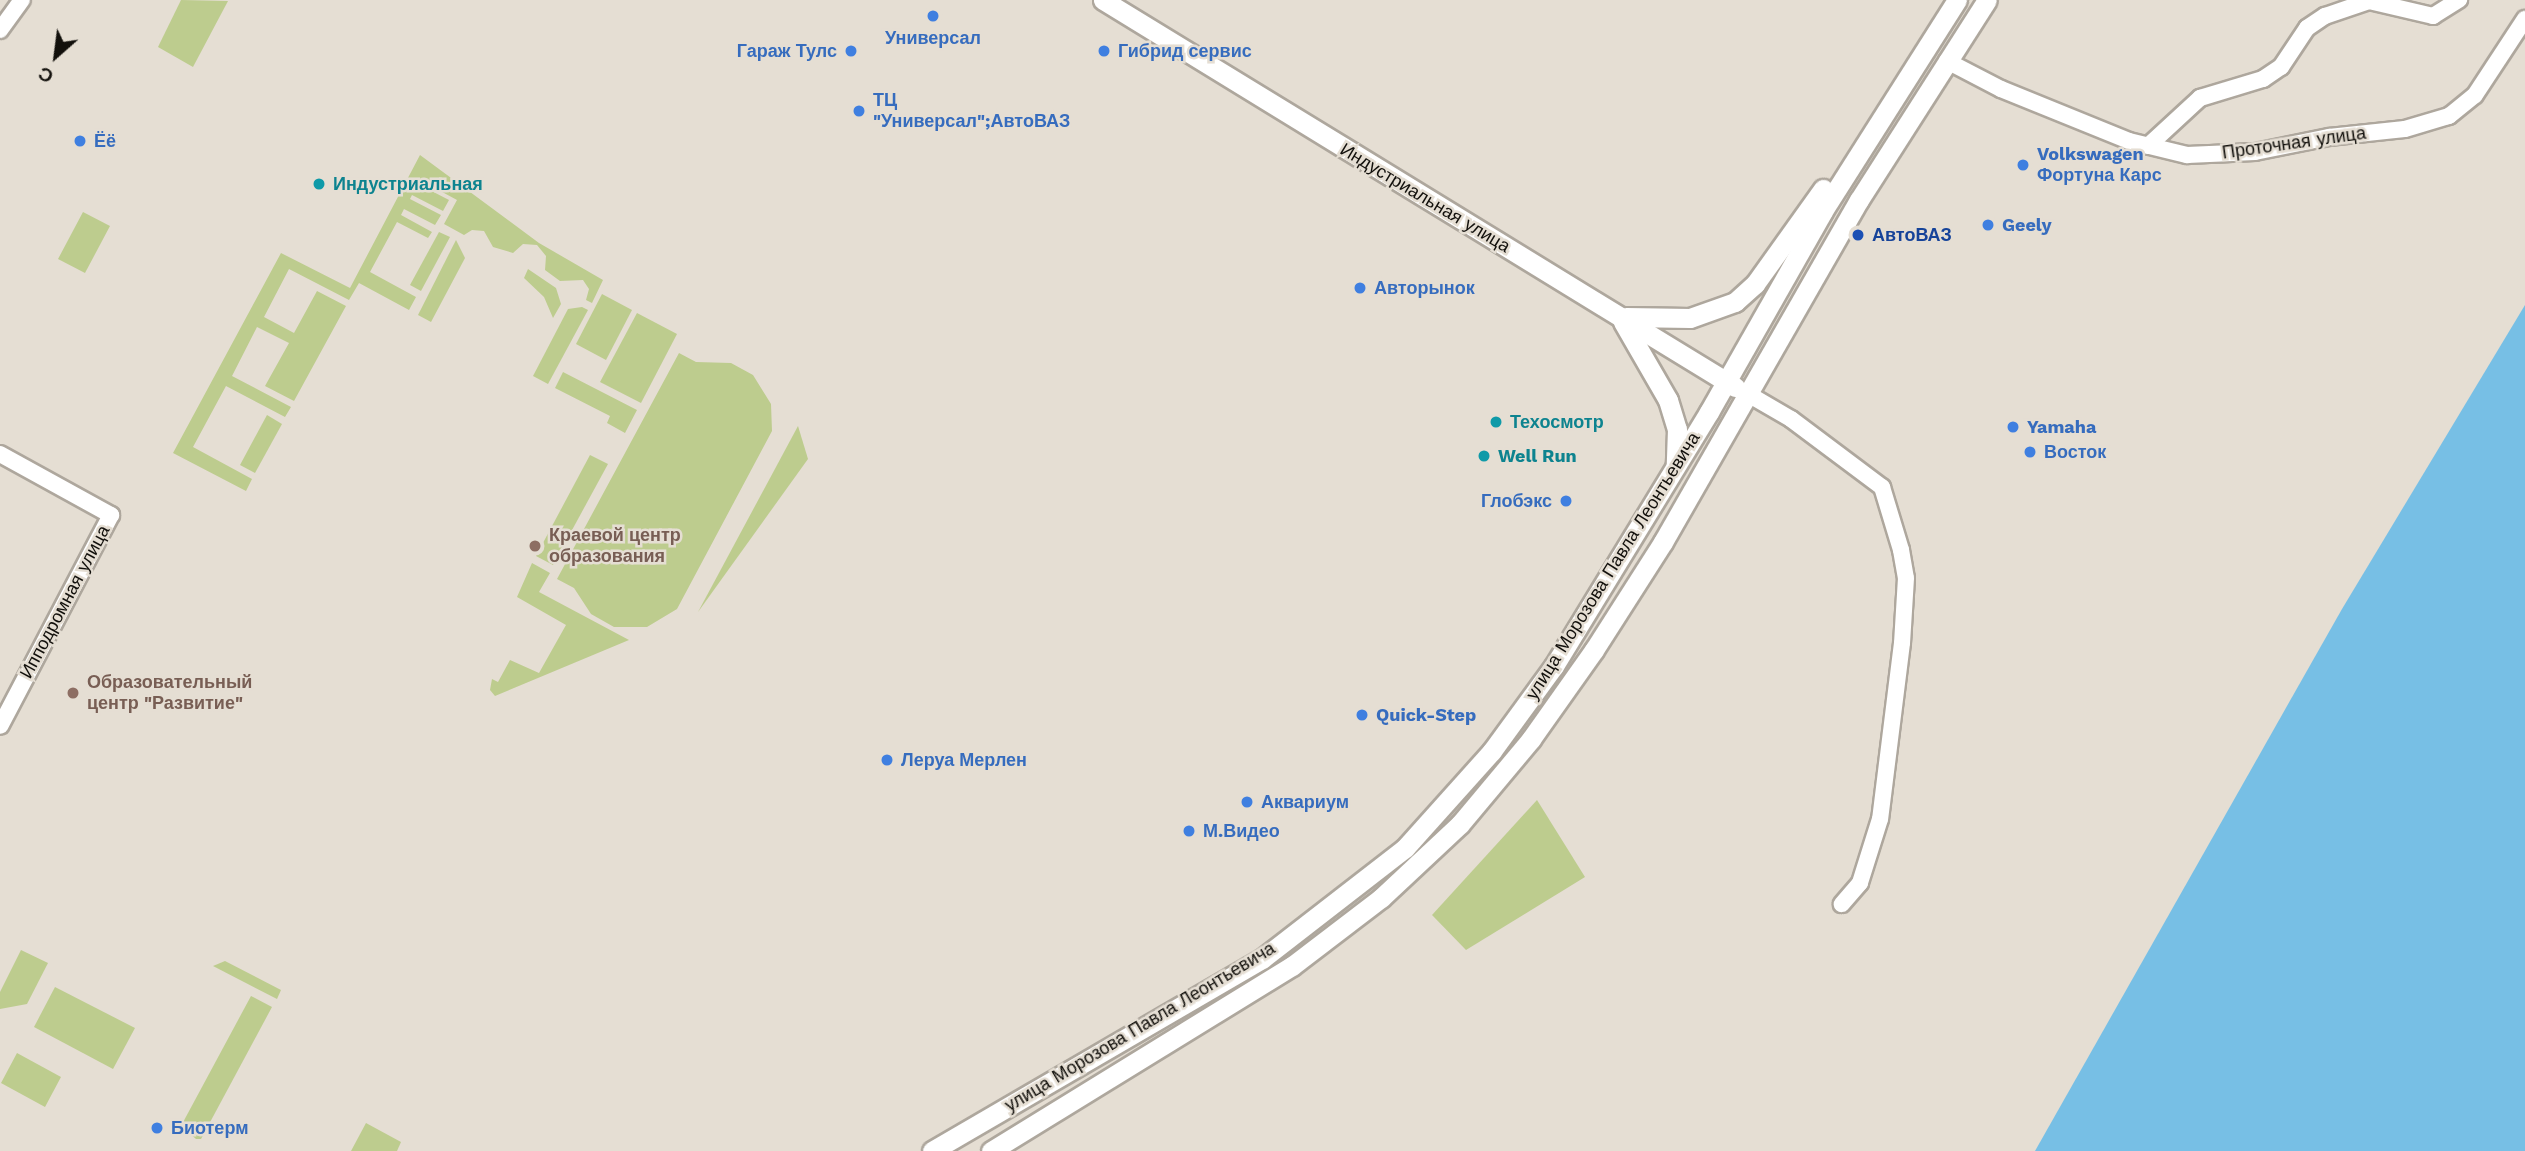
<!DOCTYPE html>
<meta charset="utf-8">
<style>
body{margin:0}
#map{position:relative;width:2525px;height:1151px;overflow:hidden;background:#e5ded3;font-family:"Work Sans",sans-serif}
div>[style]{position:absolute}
.green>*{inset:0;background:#bdcc8e}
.water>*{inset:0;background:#77bfe5}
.roads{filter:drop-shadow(2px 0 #aea79d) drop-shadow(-2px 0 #aea79d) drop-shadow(0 2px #aea79d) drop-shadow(0 -2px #aea79d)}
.minor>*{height:16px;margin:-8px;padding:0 8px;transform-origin:8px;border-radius:8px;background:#fff}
.major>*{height:19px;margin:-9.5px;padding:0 9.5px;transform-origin:9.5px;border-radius:9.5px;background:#fff}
.dots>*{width:19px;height:19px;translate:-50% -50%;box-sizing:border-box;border:4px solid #e5ded3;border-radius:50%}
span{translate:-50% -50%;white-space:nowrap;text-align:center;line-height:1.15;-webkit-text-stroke:5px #e5ded3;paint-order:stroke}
.shop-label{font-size:18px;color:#366cbe;font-weight:700}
.right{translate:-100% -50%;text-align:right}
.left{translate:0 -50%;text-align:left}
.street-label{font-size:18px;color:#12100c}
.culture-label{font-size:18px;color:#0d838f;font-weight:700}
.transit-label{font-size:18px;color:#164399;font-weight:700}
.education-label{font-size:18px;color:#785e54;font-weight:700}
.north{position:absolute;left:21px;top:21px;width:70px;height:70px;-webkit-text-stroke:5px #e5ded3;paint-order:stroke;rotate:208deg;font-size:19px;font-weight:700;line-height:28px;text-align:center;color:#12100c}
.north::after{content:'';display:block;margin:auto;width:24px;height:32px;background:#12100c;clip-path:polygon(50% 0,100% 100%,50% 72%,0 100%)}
</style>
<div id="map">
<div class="green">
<i style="clip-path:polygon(181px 0,228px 1px,193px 67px,158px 47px)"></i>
<i style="clip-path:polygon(420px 155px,539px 243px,603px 280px,592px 303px,586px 300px,589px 289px,583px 280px,560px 281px,545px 270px,546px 256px,537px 245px,523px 244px,513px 253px,493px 247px,484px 231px,472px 230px,464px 235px,444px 224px,457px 200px,420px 180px,418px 184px,449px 200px,443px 211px,412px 195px,410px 199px,441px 215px,435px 225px,404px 209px,401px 215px,432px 232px,428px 238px,397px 222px,370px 272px,416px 297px,409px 310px,359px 283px,349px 300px,289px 269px,264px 317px,294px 333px,317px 291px,346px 306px,294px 401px,265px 386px,289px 343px,257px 327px,232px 376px,291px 407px,285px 417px,226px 386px,193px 447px,252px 479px,246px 491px,173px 453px,281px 253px,350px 288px)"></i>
<i style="clip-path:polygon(83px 212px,110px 226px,85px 273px,58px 259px)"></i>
<i style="clip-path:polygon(439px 232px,450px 237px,421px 291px,410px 285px)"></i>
<i style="clip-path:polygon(456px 240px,465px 258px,431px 322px,418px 315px)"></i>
<i style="clip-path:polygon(528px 269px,556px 288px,561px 304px,553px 318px,544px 297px,524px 278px)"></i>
<i style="clip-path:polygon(602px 294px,632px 310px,606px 360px,576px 344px)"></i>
<i style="clip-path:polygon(582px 307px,588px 310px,548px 384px,533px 376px,568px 309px)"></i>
<i style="clip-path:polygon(637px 313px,677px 334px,641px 403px,600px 382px)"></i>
<i style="clip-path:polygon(679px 353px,696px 362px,731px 363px,753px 375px,771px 404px,772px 431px,677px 609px,647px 627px,614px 627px,591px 614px,574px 588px,557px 579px)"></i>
<i style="clip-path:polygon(563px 372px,637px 410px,625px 433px,607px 423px,610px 416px,555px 388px)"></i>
<i style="clip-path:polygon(267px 415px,282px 424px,255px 473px,240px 465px)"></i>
<i style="clip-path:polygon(798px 426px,808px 459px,698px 612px)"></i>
<i style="clip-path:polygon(590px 455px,608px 464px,553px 565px,536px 556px)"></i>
<i style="clip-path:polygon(532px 563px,550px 573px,539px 592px,629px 640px,495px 696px,490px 690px,492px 679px,498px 682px,510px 660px,539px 673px,566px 625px,517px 597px)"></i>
<i style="clip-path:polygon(1537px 800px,1585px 877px,1466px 950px,1432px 915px)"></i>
<i style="clip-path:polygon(21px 950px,48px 963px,27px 1004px,0 1009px,0 992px)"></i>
<i style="clip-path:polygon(225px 961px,281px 990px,277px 999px,213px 966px)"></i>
<i style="clip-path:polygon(55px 987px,135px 1028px,113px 1069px,34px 1027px)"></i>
<i style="clip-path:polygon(251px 996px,272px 1007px,201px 1139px,196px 1139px,181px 1126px)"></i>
<i style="clip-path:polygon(17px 1053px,61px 1077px,45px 1107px,1px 1083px)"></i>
<i style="clip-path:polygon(366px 1123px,401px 1142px,397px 1151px,351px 1151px)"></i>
</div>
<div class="water">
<i style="clip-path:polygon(2525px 305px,2525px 1151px,2035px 1151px,2342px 609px)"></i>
</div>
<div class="roads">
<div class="minor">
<i style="left:0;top:30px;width:37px;rotate:-54deg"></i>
<i style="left:1947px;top:61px;width:61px;rotate:27.4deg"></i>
<i style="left:2001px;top:89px;width:138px;rotate:22.1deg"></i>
<i style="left:2129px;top:141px;width:60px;rotate:13.6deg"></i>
<i style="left:2187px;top:155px;width:68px;rotate:-2.5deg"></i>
<i style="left:2255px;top:152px;width:76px;rotate:-11.5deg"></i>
<i style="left:2329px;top:137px;width:76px;rotate:-6deg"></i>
<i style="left:2405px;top:129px;width:46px;rotate:-16.5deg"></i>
<i style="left:2449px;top:116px;width:33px;rotate:-39deg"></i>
<i style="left:2475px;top:95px;width:91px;rotate:-56.7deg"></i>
<i style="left:2148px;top:146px;width:71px;rotate:-42.7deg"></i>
<i style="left:2200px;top:98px;width:66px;rotate:-16.8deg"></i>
<i style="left:2263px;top:79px;width:22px;rotate:-34deg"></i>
<i style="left:2281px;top:67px;width:47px;rotate:-56.3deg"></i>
<i style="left:2307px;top:28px;width:22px;rotate:-34deg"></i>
<i style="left:2325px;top:16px;width:46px;rotate:-18.8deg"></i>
<i style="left:2369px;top:1px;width:66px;rotate:13.2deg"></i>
<i style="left:2433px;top:16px;width:31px;rotate:-32deg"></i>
<i style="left:1748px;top:394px;width:50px;rotate:30.2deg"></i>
<i style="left:1791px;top:419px;width:114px;rotate:36.8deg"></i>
<i style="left:1882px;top:487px;width:66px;rotate:73.2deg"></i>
<i style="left:1901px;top:550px;width:28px;rotate:80deg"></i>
<i style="left:1906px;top:578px;width:65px;rotate:93.5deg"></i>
<i style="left:1902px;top:643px;width:177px;rotate:97.1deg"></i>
<i style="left:1880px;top:819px;width:67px;rotate:107.4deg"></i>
<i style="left:1860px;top:883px;width:28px;rotate:131deg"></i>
<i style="left:0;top:454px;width:127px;rotate:28.8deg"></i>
<i style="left:111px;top:515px;width:238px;rotate:117.7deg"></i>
</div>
<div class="major">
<i style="left:1103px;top:0;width:741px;rotate:31.48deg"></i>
<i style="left:1626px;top:317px;width:64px;rotate:0.9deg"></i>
<i style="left:1690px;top:318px;width:48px;rotate:-19.6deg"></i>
<i style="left:1735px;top:302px;width:27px;rotate:-42deg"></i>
<i style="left:1755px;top:284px;width:117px;rotate:-54.4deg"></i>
<i style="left:1623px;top:322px;width:90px;rotate:60deg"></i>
<i style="left:1668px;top:400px;width:30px;rotate:73deg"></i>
<i style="left:1677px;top:429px;width:35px;rotate:92deg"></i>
<i style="left:932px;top:1151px;width:382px;rotate:-30.2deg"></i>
<i style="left:1262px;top:959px;width:181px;rotate:-37.8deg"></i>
<i style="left:1405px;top:848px;width:130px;rotate:-48.1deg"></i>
<i style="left:1492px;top:751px;width:105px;rotate:-53.9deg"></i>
<i style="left:1554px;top:666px;width:298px;rotate:-58.6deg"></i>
<i style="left:1709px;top:412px;width:231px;rotate:-60.4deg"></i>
<i style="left:1823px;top:211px;width:250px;rotate:-57.6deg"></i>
<i style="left:991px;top:1151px;width:353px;rotate:-31.6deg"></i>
<i style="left:1292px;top:966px;width:112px;rotate:-37.4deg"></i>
<i style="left:1381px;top:898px;width:108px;rotate:-43.1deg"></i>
<i style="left:1460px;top:824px;width:111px;rotate:-50.1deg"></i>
<i style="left:1531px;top:739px;width:109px;rotate:-54.7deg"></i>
<i style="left:1594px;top:650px;width:128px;rotate:-57.4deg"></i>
<i style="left:1663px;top:542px;width:394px;rotate:-60.2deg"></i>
<i style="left:1859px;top:200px;width:237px;rotate:-57.4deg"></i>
</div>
</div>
<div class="dots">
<i style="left:933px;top:16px;background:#3f7fe0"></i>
<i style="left:851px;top:51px;background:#3f7fe0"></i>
<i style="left:1104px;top:51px;background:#3f7fe0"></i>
<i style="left:859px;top:111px;background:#3f7fe0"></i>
<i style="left:80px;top:141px;background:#3f7fe0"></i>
<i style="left:2023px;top:165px;background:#3f7fe0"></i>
<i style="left:319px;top:184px;background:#0f9aa8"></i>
<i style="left:1988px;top:225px;background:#3f7fe0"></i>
<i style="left:1858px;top:235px;background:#1a4fb4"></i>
<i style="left:1360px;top:288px;background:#3f7fe0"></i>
<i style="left:1496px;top:422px;background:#0f9aa8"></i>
<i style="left:2013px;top:427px;background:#3f7fe0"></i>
<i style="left:2030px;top:452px;background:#3f7fe0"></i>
<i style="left:1484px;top:456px;background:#0f9aa8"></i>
<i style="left:1566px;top:501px;background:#3f7fe0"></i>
<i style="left:535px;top:546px;background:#8d6e63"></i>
<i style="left:73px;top:693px;background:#8d6e63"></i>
<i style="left:1362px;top:715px;background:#3f7fe0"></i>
<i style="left:887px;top:760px;background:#3f7fe0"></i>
<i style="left:1247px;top:802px;background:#3f7fe0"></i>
<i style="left:1189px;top:831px;background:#3f7fe0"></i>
<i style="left:157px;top:1128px;background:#3f7fe0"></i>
</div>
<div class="shop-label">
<span style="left:933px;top:38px">Универсал</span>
<span class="right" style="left:837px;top:51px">Гараж Тулс</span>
<span class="left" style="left:1118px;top:51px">Гибрид сервис</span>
<span class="left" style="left:873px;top:111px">ТЦ<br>"Универсал";АвтоВАЗ</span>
<span class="left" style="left:94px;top:141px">Ёё</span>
<span class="left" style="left:2037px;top:165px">Volkswagen<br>Фортуна Карс</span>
<span class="left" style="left:2002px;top:225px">Geely</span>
<span class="left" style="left:1374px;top:288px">Авторынок</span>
<span class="left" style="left:2027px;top:427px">Yamaha</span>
<span class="left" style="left:2044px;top:452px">Восток</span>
<span class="right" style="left:1552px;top:501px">Глобэкс</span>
<span class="left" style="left:1376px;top:715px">Quick-Step</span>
<span class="left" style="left:901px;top:760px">Леруа Мерлен</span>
<span class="left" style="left:1261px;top:802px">Аквариум</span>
<span class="left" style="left:1203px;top:831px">М.Видео</span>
<span class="left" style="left:171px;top:1128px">Биотерм</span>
</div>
<div class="street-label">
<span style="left:2294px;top:143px;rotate:-8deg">Проточная улица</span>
<span style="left:1425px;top:198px;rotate:31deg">Индустриальная улица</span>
<span style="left:1613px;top:566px;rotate:-58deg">улица Морозова Павла Леонтьевича</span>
<span style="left:65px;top:602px;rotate:-62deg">Ипподромная улица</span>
<span style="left:1140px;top:1027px;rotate:-31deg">улица Морозова Павла Леонтьевича</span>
</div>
<div class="culture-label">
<span class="left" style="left:333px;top:184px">Индустриальная</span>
<span class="left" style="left:1510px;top:422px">Техосмотр</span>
<span class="left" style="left:1498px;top:456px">Well Run</span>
</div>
<div class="transit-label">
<span class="left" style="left:1872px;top:235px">АвтоВАЗ</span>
</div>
<div class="education-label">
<span class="left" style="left:549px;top:546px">Краевой центр<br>образования</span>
<span class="left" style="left:87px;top:693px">Образовательный<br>центр "Развитие"</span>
</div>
<div class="north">С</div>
</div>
